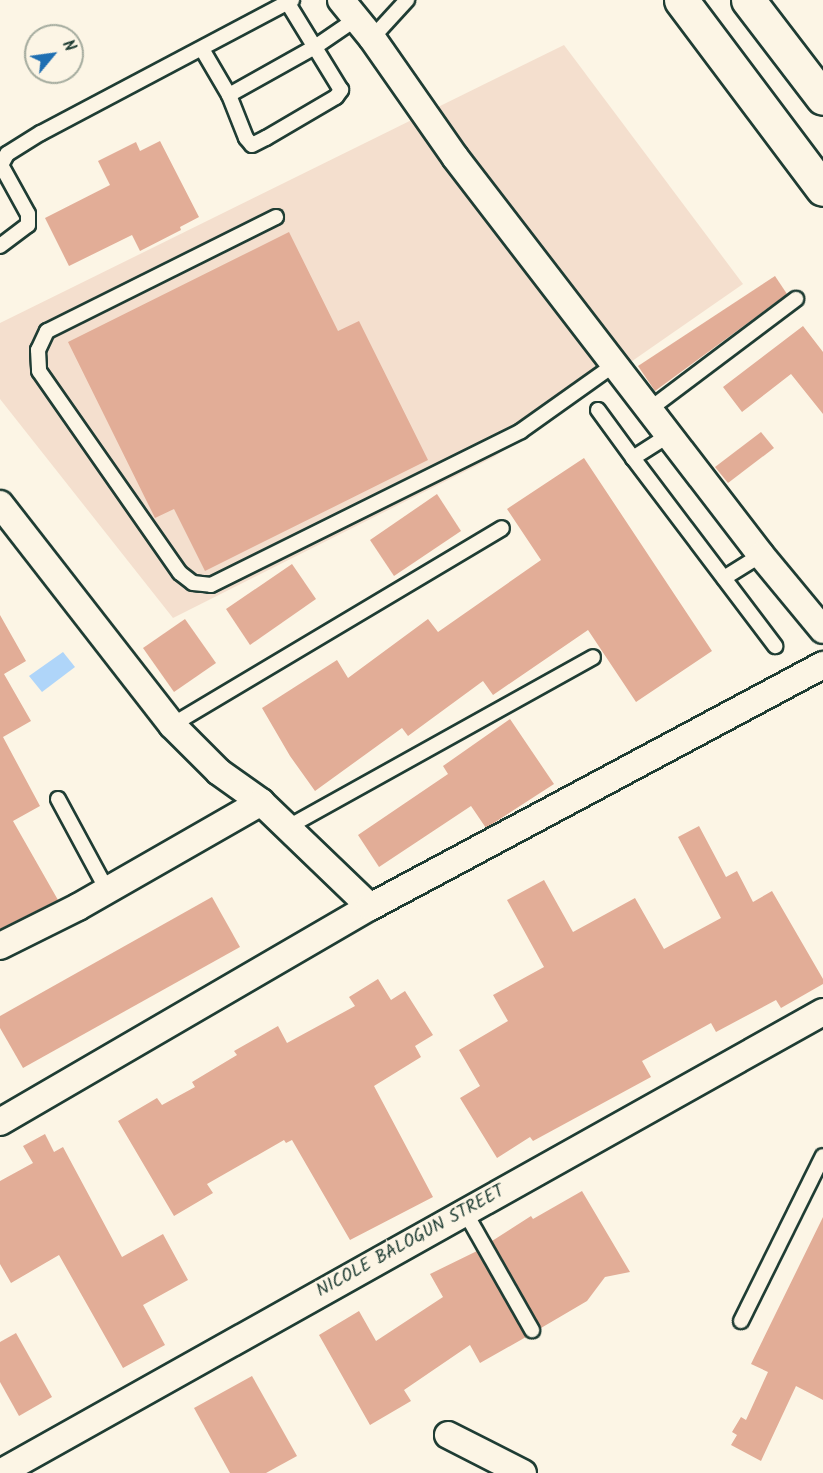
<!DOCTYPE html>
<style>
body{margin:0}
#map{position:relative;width:823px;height:1473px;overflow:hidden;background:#fcf5e5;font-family:Kalam,sans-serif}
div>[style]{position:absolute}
.built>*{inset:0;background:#f4dfce}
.water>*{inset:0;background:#afd5f9}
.building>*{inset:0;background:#e2ad97}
.roads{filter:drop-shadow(2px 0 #1f3d34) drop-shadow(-2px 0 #1f3d34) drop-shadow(0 2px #1f3d34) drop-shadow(0 -2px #1f3d34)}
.service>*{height:14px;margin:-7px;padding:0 7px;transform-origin:7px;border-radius:7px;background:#fcf5e5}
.minor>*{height:26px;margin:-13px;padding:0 13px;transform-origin:13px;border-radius:13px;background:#fcf5e5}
.trunk>*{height:33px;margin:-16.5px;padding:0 16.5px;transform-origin:16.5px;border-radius:16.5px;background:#fcf5e5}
span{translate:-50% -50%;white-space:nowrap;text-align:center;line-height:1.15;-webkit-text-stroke:4.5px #fcf5e5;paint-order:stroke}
.street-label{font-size:18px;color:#1f3d34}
.north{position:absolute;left:24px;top:24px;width:60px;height:60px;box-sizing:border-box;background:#fcf5e5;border:2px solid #a4ab9e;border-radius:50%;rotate:61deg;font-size:16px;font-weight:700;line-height:24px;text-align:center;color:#1f3d34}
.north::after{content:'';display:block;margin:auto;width:21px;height:27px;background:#1f6fb2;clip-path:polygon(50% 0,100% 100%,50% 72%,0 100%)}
</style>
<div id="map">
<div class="built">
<i style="clip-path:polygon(564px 45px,743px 284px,494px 457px,173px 618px,0 399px,0 323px)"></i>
</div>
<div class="water">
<i style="clip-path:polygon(63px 652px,75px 667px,42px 692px,29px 676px)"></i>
</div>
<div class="building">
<i style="clip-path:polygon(160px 141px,199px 217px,180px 227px,181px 230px,140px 251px,132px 235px,69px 266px,45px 218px,110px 185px,98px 161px,136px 142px,140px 151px)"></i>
<i style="clip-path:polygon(289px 232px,338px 331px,359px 321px,428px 460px,205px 571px,174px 509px,155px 518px,68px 342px)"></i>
<i style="clip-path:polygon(775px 276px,787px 294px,655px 391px,638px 366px)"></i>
<i style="clip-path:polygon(803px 326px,823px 352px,823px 414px,791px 374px,742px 412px,723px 387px)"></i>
<i style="clip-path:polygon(761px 432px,774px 448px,728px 483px,715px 467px)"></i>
<i style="clip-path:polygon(584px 458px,712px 651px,636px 702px,588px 630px,493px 695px,483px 681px,408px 736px,402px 728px,315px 791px,290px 756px,262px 708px,337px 660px,348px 678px,428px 619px,438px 632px,541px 560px,507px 509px)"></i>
<i style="clip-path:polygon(437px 494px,461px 531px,394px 576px,370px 540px)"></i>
<i style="clip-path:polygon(292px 564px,316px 599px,250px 645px,226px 609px)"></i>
<i style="clip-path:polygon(0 615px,26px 661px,4px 674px,31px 721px,3px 737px,40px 806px,13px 821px,58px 900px,0 929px)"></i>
<i style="clip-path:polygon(185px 619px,216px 663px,174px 692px,143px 648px)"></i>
<i style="clip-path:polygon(510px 719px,554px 784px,486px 828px,471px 806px,379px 867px,358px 835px,448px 774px,443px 766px)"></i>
<i style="clip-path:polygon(699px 826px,726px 877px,737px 871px,753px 902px,772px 891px,823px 979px,823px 984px,781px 1008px,776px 1000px,716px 1032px,711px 1023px,642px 1061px,651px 1077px,533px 1141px,530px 1137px,497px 1158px,460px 1098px,480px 1086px,459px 1050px,508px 1021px,493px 995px,544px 967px,507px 900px,544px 880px,573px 932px,635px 898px,664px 949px,721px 918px,678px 837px)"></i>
<i style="clip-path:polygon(212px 897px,240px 947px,23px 1068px,0 1028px,0 1016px)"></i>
<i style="clip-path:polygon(378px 979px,391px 1000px,405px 991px,433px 1035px,415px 1046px,421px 1057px,374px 1086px,433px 1197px,350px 1240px,292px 1140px,286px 1143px,284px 1140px,207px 1184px,213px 1193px,174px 1216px,118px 1121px,157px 1098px,162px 1105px,195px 1087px,192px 1082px,237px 1055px,234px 1051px,278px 1026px,287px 1043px,355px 1006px,349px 997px)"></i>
<i style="clip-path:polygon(45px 1134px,54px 1152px,63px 1147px,122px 1257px,163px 1234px,188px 1280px,143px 1305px,165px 1345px,123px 1368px,59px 1255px,11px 1283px,0 1264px,0 1181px,33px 1163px,23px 1146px)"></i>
<i style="clip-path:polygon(582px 1191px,630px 1272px,605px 1277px,587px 1301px,541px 1328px,492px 1241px,531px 1216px,533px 1219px)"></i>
<i style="clip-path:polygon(823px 1217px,823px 1400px,796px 1386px,761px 1461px,731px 1445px,737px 1435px,732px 1432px,741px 1417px,746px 1420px,768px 1372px,751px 1364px)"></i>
<i style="clip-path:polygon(477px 1251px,526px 1337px,480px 1363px,470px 1345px,404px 1390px,411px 1401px,370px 1425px,319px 1335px,359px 1311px,376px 1341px,443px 1297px,430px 1274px)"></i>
<i style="clip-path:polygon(16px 1333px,52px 1397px,19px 1416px,0 1382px,0 1342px)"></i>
<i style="clip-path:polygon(252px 1376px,297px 1456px,266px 1473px,230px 1473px,194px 1408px)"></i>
</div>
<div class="roads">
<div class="service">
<i style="left:372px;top:38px;width:52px;rotate:-47.4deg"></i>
<i style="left:202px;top:49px;width:53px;rotate:59.6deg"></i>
<i style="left:229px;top:95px;width:46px;rotate:68.4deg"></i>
<i style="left:246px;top:138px;width:9px;rotate:49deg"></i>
<i style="left:252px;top:145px;width:16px;rotate:-27deg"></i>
<i style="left:266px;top:138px;width:81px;rotate:-30.4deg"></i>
<i style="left:336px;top:97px;width:9px;rotate:-54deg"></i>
<i style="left:341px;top:90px;width:103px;rotate:-121.5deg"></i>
<i style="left:229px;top:95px;width:98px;rotate:-29.2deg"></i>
<i style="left:315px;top:47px;width:50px;rotate:-34.3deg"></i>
<i style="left:276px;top:217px;width:256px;rotate:153.5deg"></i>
<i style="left:47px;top:331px;width:21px;rotate:115deg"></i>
<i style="left:38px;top:350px;width:21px;rotate:87deg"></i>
<i style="left:39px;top:371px;width:246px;rotate:55.1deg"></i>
<i style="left:180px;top:573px;width:16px;rotate:38deg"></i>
<i style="left:193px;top:583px;width:18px;rotate:6deg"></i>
<i style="left:211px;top:585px;width:346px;rotate:-26.4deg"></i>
<i style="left:521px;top:431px;width:114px;rotate:-35.4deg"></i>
<i style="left:0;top:246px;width:35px;rotate:-37deg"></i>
<i style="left:28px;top:225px;width:11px;rotate:-90deg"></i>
<i style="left:28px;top:214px;width:56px;rotate:-118.9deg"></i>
<i style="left:1px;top:165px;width:13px;rotate:-61deg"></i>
<i style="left:7px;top:154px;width:40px;rotate:-32deg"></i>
<i style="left:41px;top:133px;width:284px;rotate:-27.9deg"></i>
<i style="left:650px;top:409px;width:183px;rotate:-37deg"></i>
<i style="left:598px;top:410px;width:59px;rotate:53.9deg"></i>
<i style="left:669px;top:435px;width:43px;rotate:147.4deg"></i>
<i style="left:633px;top:458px;width:236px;rotate:52.9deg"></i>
<i style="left:724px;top:578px;width:44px;rotate:-31.9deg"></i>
<i style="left:172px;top:725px;width:384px;rotate:-30.8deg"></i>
<i style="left:58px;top:799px;width:103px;rotate:61.7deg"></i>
<i style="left:288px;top:827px;width:349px;rotate:-29.1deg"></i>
<i style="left:465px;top:1212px;width:136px;rotate:60.4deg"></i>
<i style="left:741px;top:1321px;width:184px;rotate:-63.6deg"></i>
</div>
<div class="minor">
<i style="left:341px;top:0;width:49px;rotate:50.8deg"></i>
<i style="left:372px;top:38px;width:145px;rotate:55.1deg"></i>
<i style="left:455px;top:157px;width:502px;rotate:52.45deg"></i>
<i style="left:761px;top:555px;width:97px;rotate:50.4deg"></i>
<i style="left:0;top:504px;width:280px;rotate:52.1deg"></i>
<i style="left:172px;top:725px;width:66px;rotate:45deg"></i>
<i style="left:219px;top:772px;width:52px;rotate:35.5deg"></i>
<i style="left:261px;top:802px;width:151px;rotate:43.9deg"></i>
<i style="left:0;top:946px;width:87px;rotate:-26.6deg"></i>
<i style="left:78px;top:907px;width:211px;rotate:-29.8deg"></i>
<i style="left:0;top:1122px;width:428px;rotate:-30.2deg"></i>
<i style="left:370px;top:907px;width:514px;rotate:-28.11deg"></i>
<i style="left:448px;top:1435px;width:84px;rotate:26.9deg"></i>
<i style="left:0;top:1473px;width:943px;rotate:-29.26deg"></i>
</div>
<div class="trunk">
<i style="left:681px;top:0;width:236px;rotate:53.1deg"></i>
<i style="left:748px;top:0;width:123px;rotate:52.6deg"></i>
</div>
</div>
<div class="street-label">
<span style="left:411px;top:1242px;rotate:-29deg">NICOLE BALOGUN STREET</span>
</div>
<div class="north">N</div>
</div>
